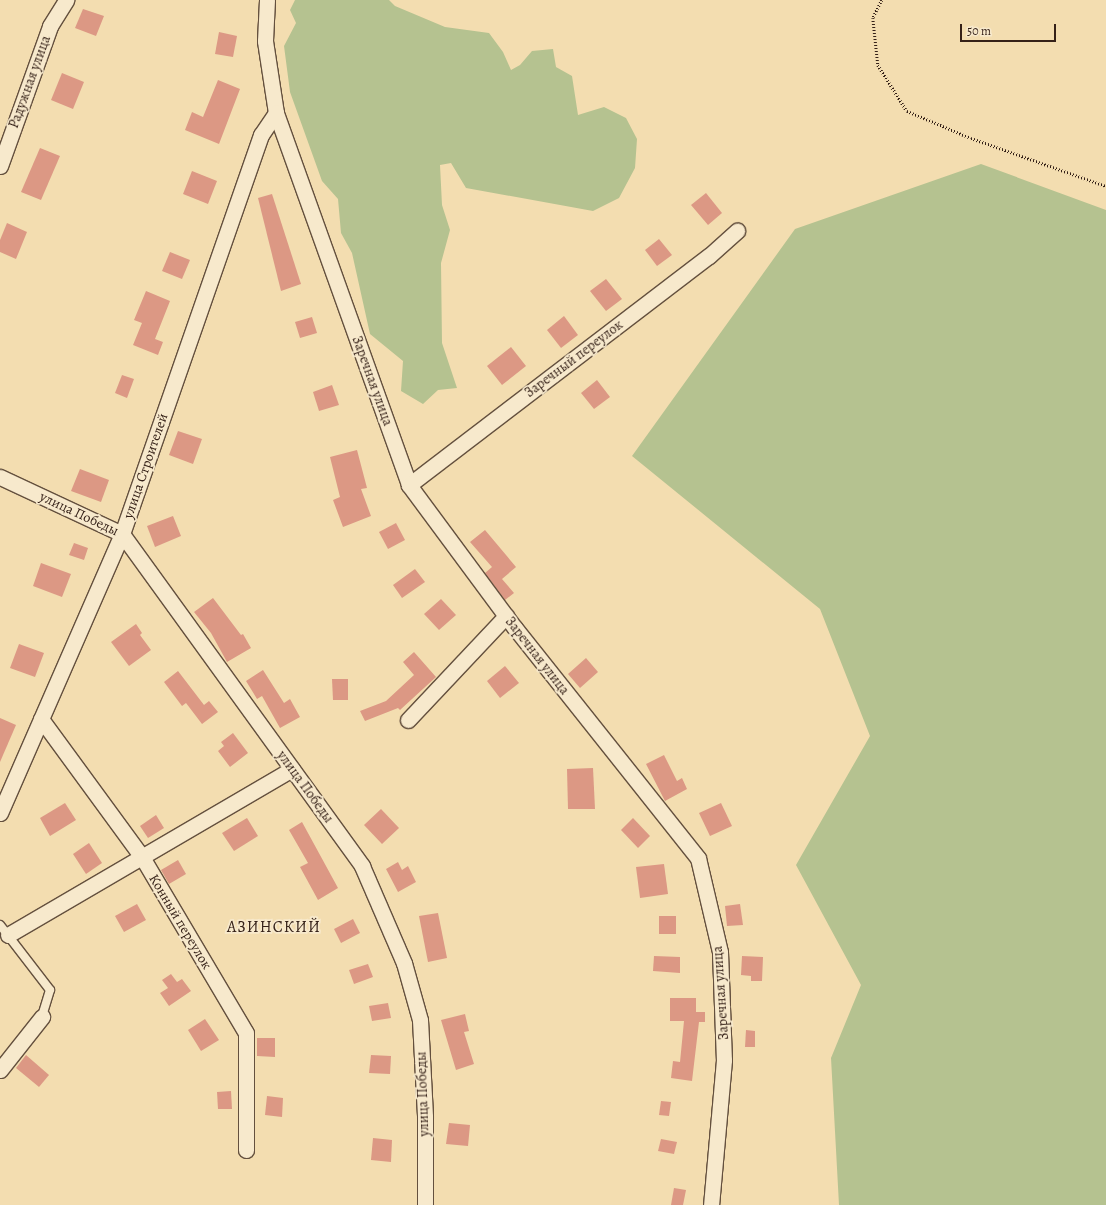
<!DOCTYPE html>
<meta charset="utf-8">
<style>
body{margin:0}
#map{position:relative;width:1106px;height:1205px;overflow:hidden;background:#f3ddb0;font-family:Alegreya,serif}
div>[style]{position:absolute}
.green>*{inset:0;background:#b5c290}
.building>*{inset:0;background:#dc9884}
.path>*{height:2.5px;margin-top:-1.25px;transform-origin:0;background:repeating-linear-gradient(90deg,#352118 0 1px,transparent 0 3px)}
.roads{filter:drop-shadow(1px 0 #64503e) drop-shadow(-1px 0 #64503e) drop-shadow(0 1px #64503e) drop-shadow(0 -1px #64503e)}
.service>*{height:8px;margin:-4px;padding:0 4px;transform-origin:4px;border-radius:4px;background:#f7e9cc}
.minor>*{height:15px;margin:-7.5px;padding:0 7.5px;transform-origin:7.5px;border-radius:7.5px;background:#f7e9cc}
span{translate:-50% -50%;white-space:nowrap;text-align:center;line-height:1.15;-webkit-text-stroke:3.5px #f7e9cc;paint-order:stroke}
.street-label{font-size:14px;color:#352118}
.quarter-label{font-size:16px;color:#352118;letter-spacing:1px}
.scale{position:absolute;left:960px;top:24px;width:96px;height:18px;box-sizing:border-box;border:2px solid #352118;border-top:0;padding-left:5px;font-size:12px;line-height:14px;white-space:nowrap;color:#352118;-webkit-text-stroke:3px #f7e9cc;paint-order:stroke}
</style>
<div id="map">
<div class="green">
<i style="clip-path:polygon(295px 0,389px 0,395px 6px,445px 27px,489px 33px,503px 52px,511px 70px,520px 65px,532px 51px,553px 49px,556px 67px,572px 76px,578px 115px,604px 107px,626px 118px,637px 139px,635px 168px,619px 198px,593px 211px,466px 188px,451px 163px,440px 165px,442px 205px,450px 230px,441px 263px,442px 343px,457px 388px,438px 390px,423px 404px,401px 391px,403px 361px,370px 334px,352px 253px,341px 233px,338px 199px,322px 181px,290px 92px,284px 46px,296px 23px,290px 10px)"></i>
<i style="clip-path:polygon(981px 164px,1106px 210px,1106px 1205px,839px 1205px,831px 1058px,861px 985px,796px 865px,870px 736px,820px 609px,632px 456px,795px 229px)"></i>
</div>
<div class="building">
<i style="clip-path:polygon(83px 9px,104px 16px,96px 36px,75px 28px)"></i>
<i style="clip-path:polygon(219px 32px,237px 36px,233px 57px,215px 54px)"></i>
<i style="clip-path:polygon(62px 73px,84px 82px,73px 109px,51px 100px)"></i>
<i style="clip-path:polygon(218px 80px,240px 89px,219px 144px,185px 130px,192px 112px,203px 117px)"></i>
<i style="clip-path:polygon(40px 148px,60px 156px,41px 200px,21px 192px)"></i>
<i style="clip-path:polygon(192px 171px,217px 181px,208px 204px,183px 194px)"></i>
<i style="clip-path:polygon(706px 193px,722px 213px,708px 225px,691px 205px)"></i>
<i style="clip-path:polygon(272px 194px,301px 284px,281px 291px,258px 198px)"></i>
<i style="clip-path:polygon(7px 223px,27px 232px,16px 259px,0 252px,0 240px)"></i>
<i style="clip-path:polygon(659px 239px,672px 255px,657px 266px,645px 250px)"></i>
<i style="clip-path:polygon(170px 252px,190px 260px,182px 279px,162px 271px)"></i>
<i style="clip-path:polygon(606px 279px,622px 299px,606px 311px,590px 291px)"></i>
<i style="clip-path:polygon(146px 291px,170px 301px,155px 339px,163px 342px,158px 355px,133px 345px,142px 323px,134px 320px)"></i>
<i style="clip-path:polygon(564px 316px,578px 335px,561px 348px,547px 330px)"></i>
<i style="clip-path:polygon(312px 317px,317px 333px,300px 338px,295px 322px)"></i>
<i style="clip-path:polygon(511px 347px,526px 366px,502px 385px,487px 366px)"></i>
<i style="clip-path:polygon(122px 375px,134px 379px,127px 398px,115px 393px)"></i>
<i style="clip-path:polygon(597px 380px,610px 397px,594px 409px,581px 393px)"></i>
<i style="clip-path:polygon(332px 385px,339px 405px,319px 411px,313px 392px)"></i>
<i style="clip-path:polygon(178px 431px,202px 439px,193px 464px,169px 455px)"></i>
<i style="clip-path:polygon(357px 450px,367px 488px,361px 489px,371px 516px,343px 527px,333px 500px,340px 497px,330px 457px)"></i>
<i style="clip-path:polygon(80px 469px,109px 480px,101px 502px,71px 491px)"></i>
<i style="clip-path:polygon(173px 516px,181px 536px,155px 547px,147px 526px)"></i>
<i style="clip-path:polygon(396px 523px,405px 540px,388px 549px,379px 532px)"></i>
<i style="clip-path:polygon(485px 530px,516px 567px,502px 579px,514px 593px,505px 600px,485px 573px,492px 567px,470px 542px)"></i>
<i style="clip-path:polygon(74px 543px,88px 548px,84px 560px,69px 555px)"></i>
<i style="clip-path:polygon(41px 563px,71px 574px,62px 597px,33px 586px)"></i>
<i style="clip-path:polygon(415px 569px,425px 582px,402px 598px,393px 585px)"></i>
<i style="clip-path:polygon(213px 598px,241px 635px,243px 634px,251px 648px,227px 662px,211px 633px,194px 612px)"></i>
<i style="clip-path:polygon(441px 599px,456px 615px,439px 630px,424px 614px)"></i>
<i style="clip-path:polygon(136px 624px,142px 633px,140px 635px,151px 650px,129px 666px,111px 642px)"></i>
<i style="clip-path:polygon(19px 644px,44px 653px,35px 677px,10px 668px)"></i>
<i style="clip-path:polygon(414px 652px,436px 677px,400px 710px,398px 708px,365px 721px,360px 711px,386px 701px,414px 675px,403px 662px)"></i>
<i style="clip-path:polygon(586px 658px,598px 672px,580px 688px,568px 674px)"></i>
<i style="clip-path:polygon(505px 666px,519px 683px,500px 698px,487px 681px)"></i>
<i style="clip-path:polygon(263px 670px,284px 703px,290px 699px,300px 717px,280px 728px,262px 696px,257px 699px,246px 681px)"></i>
<i style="clip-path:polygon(178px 671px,204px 705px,209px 701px,218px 712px,202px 724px,186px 703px,182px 706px,164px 682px)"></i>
<i style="clip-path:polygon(332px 679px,348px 679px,348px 700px,333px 700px)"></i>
<i style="clip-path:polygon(0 718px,16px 725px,0 762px)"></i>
<i style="clip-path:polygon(233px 733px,248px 753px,230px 767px,218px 751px,224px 746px,221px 742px)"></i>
<i style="clip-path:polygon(664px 755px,677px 781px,682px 778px,687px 789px,665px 801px,646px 764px)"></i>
<i style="clip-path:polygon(593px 768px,595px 809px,568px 809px,567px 769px)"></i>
<i style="clip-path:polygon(65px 803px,76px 820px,50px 836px,40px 818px)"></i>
<i style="clip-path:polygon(721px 803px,732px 826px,710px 836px,699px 813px)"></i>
<i style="clip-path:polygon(381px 809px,399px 828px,382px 844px,364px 825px)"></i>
<i style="clip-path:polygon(156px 815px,164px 828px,148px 838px,140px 826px)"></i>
<i style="clip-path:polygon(247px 818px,258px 836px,234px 851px,222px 833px)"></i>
<i style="clip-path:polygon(633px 818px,650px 836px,638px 848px,621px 830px)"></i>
<i style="clip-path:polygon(302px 822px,338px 888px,318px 900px,300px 867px,308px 863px,289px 830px)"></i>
<i style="clip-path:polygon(89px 843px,102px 863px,86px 874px,73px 854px)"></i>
<i style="clip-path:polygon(178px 860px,186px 874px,169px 884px,161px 870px)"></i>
<i style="clip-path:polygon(398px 862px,402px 870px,408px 866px,416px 882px,398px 892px,386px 869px)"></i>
<i style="clip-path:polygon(664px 864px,668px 894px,640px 898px,636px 867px)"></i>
<i style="clip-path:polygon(137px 904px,146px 920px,124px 932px,115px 916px)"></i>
<i style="clip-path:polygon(740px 904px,743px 925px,727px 926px,725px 906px)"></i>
<i style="clip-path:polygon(438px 913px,447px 958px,428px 962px,419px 916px)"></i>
<i style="clip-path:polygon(659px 916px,676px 916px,676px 934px,659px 934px)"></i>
<i style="clip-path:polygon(353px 919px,360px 933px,341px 943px,334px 929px)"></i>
<i style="clip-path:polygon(654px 956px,680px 957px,680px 973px,653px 971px)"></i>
<i style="clip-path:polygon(742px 956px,763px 957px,762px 981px,751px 981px,751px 976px,741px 975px)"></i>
<i style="clip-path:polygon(368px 964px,373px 977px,354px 984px,349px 970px)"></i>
<i style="clip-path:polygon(171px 974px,177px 982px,182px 979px,191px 991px,169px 1006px,160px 993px,168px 988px,162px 980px)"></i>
<i style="clip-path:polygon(670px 998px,696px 998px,696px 1012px,705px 1012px,705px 1022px,699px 1022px,692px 1081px,671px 1078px,673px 1061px,680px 1062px,684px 1021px,670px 1021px)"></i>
<i style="clip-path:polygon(388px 1003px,391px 1018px,372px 1021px,369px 1006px)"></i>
<i style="clip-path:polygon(465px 1014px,469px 1031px,464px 1032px,474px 1064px,456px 1070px,441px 1020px)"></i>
<i style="clip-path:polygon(205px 1019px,219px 1040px,201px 1051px,188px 1030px)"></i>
<i style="clip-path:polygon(746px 1030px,755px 1031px,755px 1047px,745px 1047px)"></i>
<i style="clip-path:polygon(257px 1038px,275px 1038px,275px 1057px,257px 1056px)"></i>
<i style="clip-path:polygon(26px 1055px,49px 1075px,39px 1087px,16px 1068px)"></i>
<i style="clip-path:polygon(371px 1055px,391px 1056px,390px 1074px,369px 1073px)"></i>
<i style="clip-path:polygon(231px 1091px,232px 1109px,218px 1109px,217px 1092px)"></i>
<i style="clip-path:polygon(267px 1096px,283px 1098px,282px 1117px,265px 1115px)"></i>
<i style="clip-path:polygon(661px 1101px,671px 1102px,669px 1116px,659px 1115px)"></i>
<i style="clip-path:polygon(449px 1123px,470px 1125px,468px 1146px,446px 1144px)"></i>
<i style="clip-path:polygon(373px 1138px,392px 1140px,391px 1162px,371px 1160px)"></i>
<i style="clip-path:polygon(661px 1139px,677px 1142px,674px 1154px,658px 1151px)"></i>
<i style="clip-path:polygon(674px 1188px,686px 1190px,683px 1205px,671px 1205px)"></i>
</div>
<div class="path">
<i style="left:882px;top:0;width:20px;rotate:117deg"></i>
<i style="left:873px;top:18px;width:47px;rotate:83.9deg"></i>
<i style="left:878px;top:65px;width:54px;rotate:57.8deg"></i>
<i style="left:907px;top:111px;width:69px;rotate:22.9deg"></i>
<i style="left:971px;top:138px;width:143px;rotate:19.6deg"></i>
</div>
<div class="roads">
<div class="service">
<i style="left:0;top:925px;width:82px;rotate:52.4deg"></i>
<i style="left:50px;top:990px;width:28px;rotate:107deg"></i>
</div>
<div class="minor">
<i style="left:267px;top:0;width:41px;rotate:92.8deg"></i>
<i style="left:265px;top:41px;width:73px;rotate:81.3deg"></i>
<i style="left:276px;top:113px;width:395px;rotate:70.3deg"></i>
<i style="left:409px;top:485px;width:178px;rotate:53.5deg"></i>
<i style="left:515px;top:628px;width:294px;rotate:51.5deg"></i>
<i style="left:698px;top:858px;width:97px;rotate:76.8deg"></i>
<i style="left:720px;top:952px;width:108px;rotate:87.9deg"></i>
<i style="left:724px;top:1060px;width:146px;rotate:95.1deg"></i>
<i style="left:0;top:166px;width:149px;rotate:-70.3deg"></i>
<i style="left:50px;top:26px;width:31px;rotate:-58deg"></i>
<i style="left:0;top:477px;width:135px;rotate:25deg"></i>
<i style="left:122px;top:534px;width:410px;rotate:54.1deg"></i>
<i style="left:362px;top:866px;width:106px;rotate:66.6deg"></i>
<i style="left:404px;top:963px;width:59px;rotate:74.3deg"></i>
<i style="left:420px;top:1020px;width:97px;rotate:87deg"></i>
<i style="left:425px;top:1117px;width:88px;rotate:90deg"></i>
<i style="left:409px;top:485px;width:377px;rotate:-37.4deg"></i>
<i style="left:709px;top:256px;width:38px;rotate:-42deg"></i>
<i style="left:41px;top:719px;width:171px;rotate:53.8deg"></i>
<i style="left:142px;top:857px;width:204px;rotate:59.4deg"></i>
<i style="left:246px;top:1033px;width:117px;rotate:90deg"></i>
<i style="left:408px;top:720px;width:143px;rotate:-46.7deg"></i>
<i style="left:0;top:813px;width:305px;rotate:-66.4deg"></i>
<i style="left:122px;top:534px;width:423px;rotate:-70.8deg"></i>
<i style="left:261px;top:135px;width:27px;rotate:-56deg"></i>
<i style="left:8px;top:935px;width:329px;rotate:-30.3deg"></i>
<i style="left:0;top:1070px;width:68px;rotate:-51.6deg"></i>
</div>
</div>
<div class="street-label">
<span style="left:30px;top:82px;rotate:-70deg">Радужная улица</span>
<span style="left:574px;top:359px;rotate:-37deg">Заречный переулок</span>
<span style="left:372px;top:381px;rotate:70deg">Заречная улица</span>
<span style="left:146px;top:466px;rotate:-71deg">улица Строителей</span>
<span style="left:79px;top:514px;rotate:25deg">улица Победы</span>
<span style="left:537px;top:656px;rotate:52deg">Заречная улица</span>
<span style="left:305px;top:787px;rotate:54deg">улица Победы</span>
<span style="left:180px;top:922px;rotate:59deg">Конный переулок</span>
<span style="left:721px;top:993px;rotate:-94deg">Заречная улица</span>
<span style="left:423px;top:1094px;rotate:-92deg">улица Победы</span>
</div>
<div class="quarter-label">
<span style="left:274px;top:927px">АЗИНСКИЙ</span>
</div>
<div class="scale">50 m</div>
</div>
